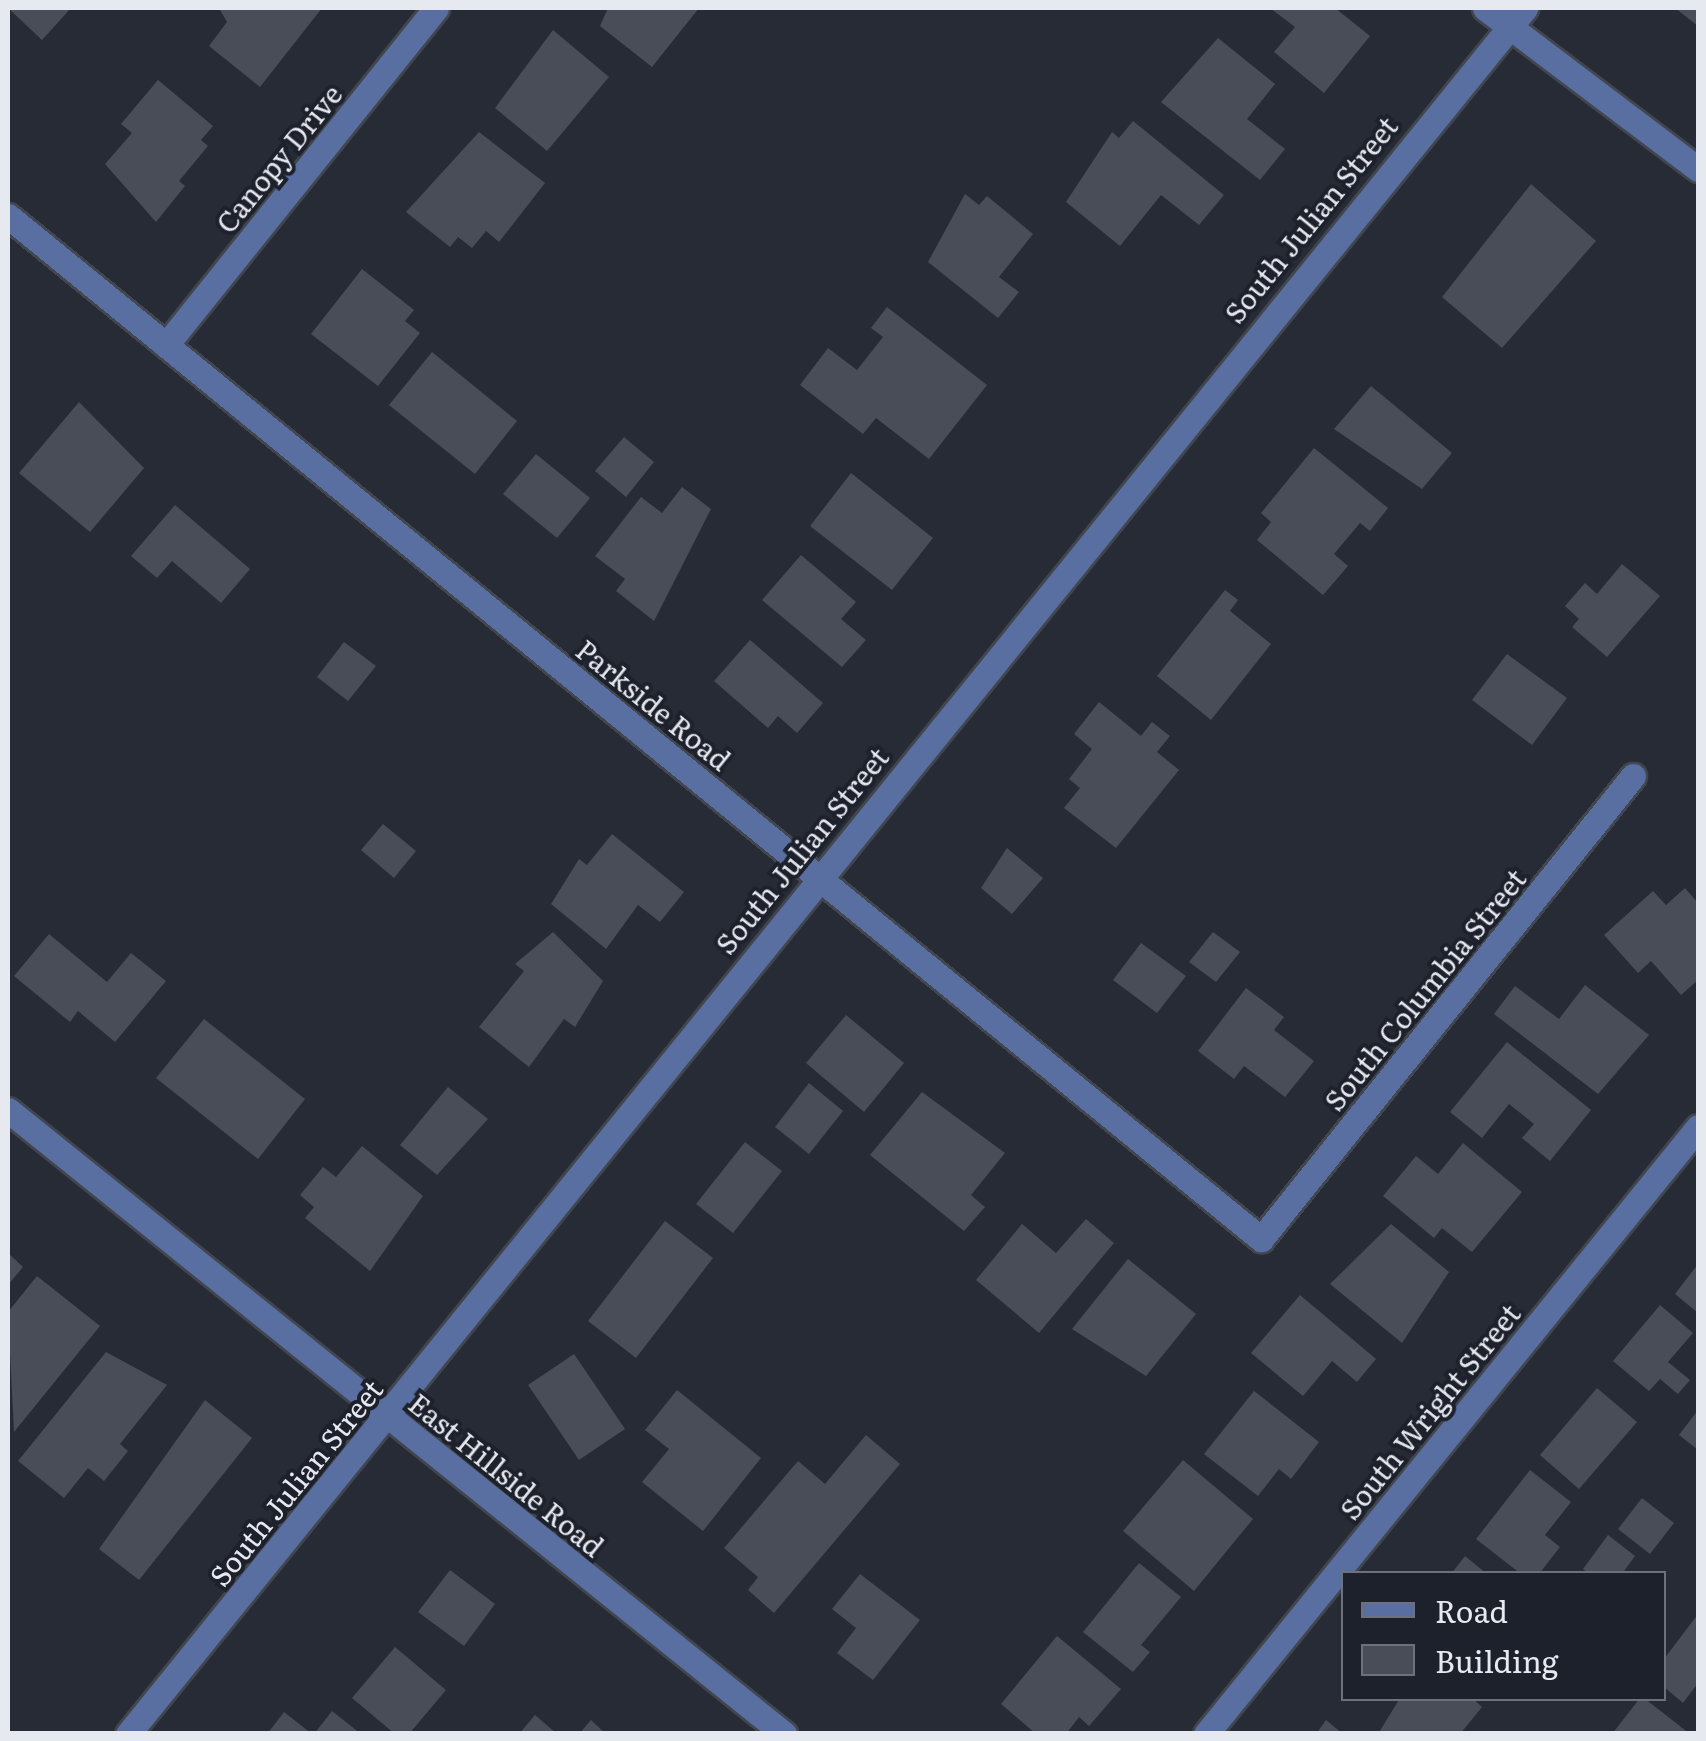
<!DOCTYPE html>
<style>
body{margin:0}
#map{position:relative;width:1706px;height:1741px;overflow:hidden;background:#262b35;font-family:Literata,serif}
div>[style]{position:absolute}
.building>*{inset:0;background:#494d58}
.roads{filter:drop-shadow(2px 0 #41464f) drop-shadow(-2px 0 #41464f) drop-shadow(0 2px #41464f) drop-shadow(0 -2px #41464f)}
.minor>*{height:25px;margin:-12.5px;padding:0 12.5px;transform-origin:12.5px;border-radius:12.5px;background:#596ea1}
span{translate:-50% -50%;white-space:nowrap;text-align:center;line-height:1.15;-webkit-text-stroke:8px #1d212b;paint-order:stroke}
.street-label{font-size:28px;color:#e6e9f0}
.frame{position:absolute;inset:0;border:10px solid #e6e9f0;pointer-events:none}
.legend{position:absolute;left:1341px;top:1571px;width:325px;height:130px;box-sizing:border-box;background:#1d212b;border:2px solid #6d717a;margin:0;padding:12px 18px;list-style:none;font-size:30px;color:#e6e9f0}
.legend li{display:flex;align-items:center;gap:20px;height:50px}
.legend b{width:50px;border:2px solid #6d717a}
</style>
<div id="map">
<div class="building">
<i style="clip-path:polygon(8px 8px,71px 8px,42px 40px)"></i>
<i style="clip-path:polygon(219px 8px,322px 8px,260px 87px,209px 46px,227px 22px)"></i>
<i style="clip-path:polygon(608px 8px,699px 8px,652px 67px,600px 26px)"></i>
<i style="clip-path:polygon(1270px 8px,1335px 8px,1370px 36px,1324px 93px,1274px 52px,1295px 27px)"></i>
<i style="clip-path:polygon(1675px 8px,1698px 8px,1698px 26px)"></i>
<i style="clip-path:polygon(553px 30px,609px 77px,547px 151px,495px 108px)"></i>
<i style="clip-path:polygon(1218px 38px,1275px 84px,1247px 119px,1285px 149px,1260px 180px,1161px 102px)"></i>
<i style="clip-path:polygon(158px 80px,213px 126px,201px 140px,208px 146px,179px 181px,185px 186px,156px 222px,105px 164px,132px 133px,121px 124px)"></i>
<i style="clip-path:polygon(1133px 121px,1224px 195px,1199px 225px,1161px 195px,1120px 246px,1066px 202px,1112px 132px,1119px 138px)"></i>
<i style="clip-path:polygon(479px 132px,545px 183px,499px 242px,486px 231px,472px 248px,458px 237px,450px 247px,406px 212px)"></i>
<i style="clip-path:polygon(1531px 184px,1596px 241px,1502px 348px,1442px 297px)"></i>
<i style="clip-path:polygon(965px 194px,979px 205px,987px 196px,1033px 234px,999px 277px,1019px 292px,998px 318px,928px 262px)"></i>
<i style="clip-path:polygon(362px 269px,414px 310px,405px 321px,420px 333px,378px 386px,311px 334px)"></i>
<i style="clip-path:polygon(887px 307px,987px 385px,929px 459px,876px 418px,863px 434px,800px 385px,828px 348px,857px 370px,883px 337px,871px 328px)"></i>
<i style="clip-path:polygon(432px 352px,517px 421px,475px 474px,389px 405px)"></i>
<i style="clip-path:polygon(1371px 386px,1452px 453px,1422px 489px,1334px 429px)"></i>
<i style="clip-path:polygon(79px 402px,144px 468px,90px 532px,19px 473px)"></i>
<i style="clip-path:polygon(624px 437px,654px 462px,626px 497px,595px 471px)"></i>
<i style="clip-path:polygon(1314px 448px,1388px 508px,1370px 531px,1360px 523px,1334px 554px,1348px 566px,1323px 595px,1257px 540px,1271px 522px,1261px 513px)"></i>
<i style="clip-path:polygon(536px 454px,590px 498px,557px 538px,503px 494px)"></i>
<i style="clip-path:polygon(851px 473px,933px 538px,892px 590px,810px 526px)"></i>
<i style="clip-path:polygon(682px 487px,711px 509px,654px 621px,616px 591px,625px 579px,595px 556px,641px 497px,662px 513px)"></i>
<i style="clip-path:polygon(175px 505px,250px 569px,221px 603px,172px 561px,157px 578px,131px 556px)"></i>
<i style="clip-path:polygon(801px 555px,856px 602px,841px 619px,866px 640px,842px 667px,762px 600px)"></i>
<i style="clip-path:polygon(1622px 564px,1660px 596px,1607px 657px,1572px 627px,1579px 619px,1565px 606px,1585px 583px,1597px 594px)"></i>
<i style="clip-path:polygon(1225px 590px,1238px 600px,1230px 611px,1271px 644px,1211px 720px,1157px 676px)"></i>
<i style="clip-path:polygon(750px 640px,823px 703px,797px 733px,778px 716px,768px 728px,714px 681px)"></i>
<i style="clip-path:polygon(344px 642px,376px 666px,348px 701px,317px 677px)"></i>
<i style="clip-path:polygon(1507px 654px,1567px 698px,1532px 745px,1472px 700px)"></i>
<i style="clip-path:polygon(1099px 702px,1141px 736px,1152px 722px,1170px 736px,1157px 752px,1179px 770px,1116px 848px,1064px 808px,1080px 788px,1069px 779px,1092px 749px,1074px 734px)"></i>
<i style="clip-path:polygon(383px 824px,416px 851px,394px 878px,361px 850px)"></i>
<i style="clip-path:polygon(612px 834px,684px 892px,660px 922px,638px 905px,606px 949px,551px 904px,579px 859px,587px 865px)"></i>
<i style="clip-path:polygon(1007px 848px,1043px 878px,1012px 914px,981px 888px)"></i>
<i style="clip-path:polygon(1685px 888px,1698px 903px,1698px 980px,1681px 995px,1651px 961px,1638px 973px,1604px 935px,1653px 891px,1666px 905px)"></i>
<i style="clip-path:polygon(553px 932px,603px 981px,575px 1027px,564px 1019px,529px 1067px,479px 1027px,524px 971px,515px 964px)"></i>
<i style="clip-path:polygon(1213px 932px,1240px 952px,1216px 982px,1189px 962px)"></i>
<i style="clip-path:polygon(49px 934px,107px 982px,131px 953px,166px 981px,115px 1042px,78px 1011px,70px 1022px,14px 976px)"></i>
<i style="clip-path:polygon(1141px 943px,1186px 976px,1157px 1013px,1113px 980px)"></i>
<i style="clip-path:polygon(1585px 985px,1649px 1035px,1598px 1094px,1494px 1014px,1515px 986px,1559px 1019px)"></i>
<i style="clip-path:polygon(1246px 988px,1284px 1017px,1274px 1030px,1314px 1061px,1285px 1097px,1244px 1066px,1234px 1079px,1198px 1051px)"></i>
<i style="clip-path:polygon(846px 1015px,904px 1063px,864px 1112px,806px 1063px)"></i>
<i style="clip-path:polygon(204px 1019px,305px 1099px,258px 1159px,156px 1078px)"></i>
<i style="clip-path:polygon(1507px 1042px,1591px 1110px,1550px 1161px,1522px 1138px,1534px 1124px,1509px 1104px,1482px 1138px,1450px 1112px)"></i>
<i style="clip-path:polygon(809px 1083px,843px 1111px,809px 1154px,775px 1127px)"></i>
<i style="clip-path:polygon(448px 1087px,488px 1119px,437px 1175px,400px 1145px)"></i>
<i style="clip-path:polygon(922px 1092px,1005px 1153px,971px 1195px,985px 1207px,964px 1231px,870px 1155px)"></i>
<i style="clip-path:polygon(745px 1142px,782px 1171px,733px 1233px,696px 1204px)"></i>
<i style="clip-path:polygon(1463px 1143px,1522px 1192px,1472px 1252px,1442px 1228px,1434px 1238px,1383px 1196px,1416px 1156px,1438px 1174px)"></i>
<i style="clip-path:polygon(362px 1146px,423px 1196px,370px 1271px,305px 1218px,314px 1207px,300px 1195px,323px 1167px,336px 1177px)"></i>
<i style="clip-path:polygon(1086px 1219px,1114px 1243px,1039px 1333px,976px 1280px,1022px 1224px,1056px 1253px)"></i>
<i style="clip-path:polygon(665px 1221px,713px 1258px,636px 1358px,588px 1321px)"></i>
<i style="clip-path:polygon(1391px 1224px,1449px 1272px,1402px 1343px,1330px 1284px)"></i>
<i style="clip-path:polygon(8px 1253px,23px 1267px,8px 1285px)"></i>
<i style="clip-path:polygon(1128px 1259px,1196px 1314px,1146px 1376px,1072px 1329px)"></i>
<i style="clip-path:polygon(1698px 1264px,1698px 1313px,1675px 1294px)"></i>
<i style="clip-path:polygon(37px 1276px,100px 1326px,14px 1432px,8px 1312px)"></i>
<i style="clip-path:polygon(1300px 1295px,1376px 1359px,1357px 1382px,1332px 1361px,1303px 1396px,1251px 1353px)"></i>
<i style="clip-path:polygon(1660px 1305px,1693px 1333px,1668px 1362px,1690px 1380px,1678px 1394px,1660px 1379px,1649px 1391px,1613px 1361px)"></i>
<i style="clip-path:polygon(106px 1352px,167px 1385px,120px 1444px,128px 1451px,104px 1481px,88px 1468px,64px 1498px,18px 1461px)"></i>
<i style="clip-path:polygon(574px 1354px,625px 1429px,579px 1460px,528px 1385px)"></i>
<i style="clip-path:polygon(1597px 1388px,1637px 1422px,1579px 1489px,1540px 1455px)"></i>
<i style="clip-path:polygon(677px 1390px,761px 1458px,703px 1531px,642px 1482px,669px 1449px,645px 1430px)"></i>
<i style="clip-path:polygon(1254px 1391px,1319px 1442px,1291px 1479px,1279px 1469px,1258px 1496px,1204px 1454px)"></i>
<i style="clip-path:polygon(205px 1400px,252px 1438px,139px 1580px,99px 1549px)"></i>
<i style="clip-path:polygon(1698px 1410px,1698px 1450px,1679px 1435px)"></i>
<i style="clip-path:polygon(866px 1435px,900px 1464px,774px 1613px,748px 1590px,758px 1577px,724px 1548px,798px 1461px,825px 1484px)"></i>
<i style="clip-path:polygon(1183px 1460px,1253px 1519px,1194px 1591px,1123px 1531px)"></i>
<i style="clip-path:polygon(1530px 1470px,1571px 1502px,1545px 1535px,1560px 1547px,1539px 1574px,1521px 1574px,1476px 1539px)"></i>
<i style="clip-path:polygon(1642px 1498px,1674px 1523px,1650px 1554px,1618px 1529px)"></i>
<i style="clip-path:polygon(1608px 1535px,1635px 1556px,1622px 1574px,1589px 1574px,1583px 1569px)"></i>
<i style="clip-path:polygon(1465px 1556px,1487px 1574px,1451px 1574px)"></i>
<i style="clip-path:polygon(1139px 1563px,1181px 1597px,1141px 1645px,1150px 1652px,1133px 1672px,1083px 1632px)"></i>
<i style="clip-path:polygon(450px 1570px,495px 1604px,464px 1646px,418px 1612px)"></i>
<i style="clip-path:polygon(860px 1574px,920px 1620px,873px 1680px,837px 1653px,856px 1628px,832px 1609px)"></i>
<i style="clip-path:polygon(1698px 1614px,1698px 1683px,1683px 1703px,1664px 1687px,1664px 1659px)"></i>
<i style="clip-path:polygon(1057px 1636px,1121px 1689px,1089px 1726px,1079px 1717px,1066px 1734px,1036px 1734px,1001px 1704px)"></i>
<i style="clip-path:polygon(395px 1647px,446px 1690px,409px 1734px,395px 1734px,352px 1698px)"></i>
<i style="clip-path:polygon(1400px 1698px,1472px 1698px,1482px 1707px,1460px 1734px,1378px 1734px)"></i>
<i style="clip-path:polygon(1640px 1698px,1644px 1698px,1690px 1734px,1612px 1734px)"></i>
<i style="clip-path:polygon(332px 1711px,361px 1734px,314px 1734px)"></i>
<i style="clip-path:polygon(284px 1712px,312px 1734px,267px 1734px)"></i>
<i style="clip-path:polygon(535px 1715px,557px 1734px,519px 1734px)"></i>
<i style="clip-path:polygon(591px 1720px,606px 1734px,579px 1734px)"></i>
<i style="clip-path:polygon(1326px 1720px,1343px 1734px,1316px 1734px)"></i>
</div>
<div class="roads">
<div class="minor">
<i style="left:1485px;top:8px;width:267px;rotate:37.1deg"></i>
<i style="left:8px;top:216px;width:1618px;rotate:39.23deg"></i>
<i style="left:1261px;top:1239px;width:594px;rotate:-51.22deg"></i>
<i style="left:166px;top:345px;width:432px;rotate:-51.3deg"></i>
<i style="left:8px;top:1110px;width:996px;rotate:38.8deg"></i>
<i style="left:128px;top:1734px;width:2221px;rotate:-51.01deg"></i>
<i style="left:1206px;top:1734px;width:781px;rotate:-50.97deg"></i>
</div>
</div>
<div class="street-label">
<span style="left:278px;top:158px;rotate:-51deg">Canopy Drive</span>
<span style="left:1310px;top:219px;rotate:-51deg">South Julian Street</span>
<span style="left:654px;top:704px;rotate:39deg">Parkside Road</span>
<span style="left:801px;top:850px;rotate:-51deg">South Julian Street</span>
<span style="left:1424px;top:989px;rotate:-51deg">South Columbia Street</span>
<span style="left:1429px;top:1411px;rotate:-51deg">South Wright Street</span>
<span style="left:507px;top:1474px;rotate:39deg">East Hillside Road</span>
<span style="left:295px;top:1482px;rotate:-51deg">South Julian Street</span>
</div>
<div class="frame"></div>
<ul class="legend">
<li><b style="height:12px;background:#596ea1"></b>Road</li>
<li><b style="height:28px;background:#494d58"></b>Building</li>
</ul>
</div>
